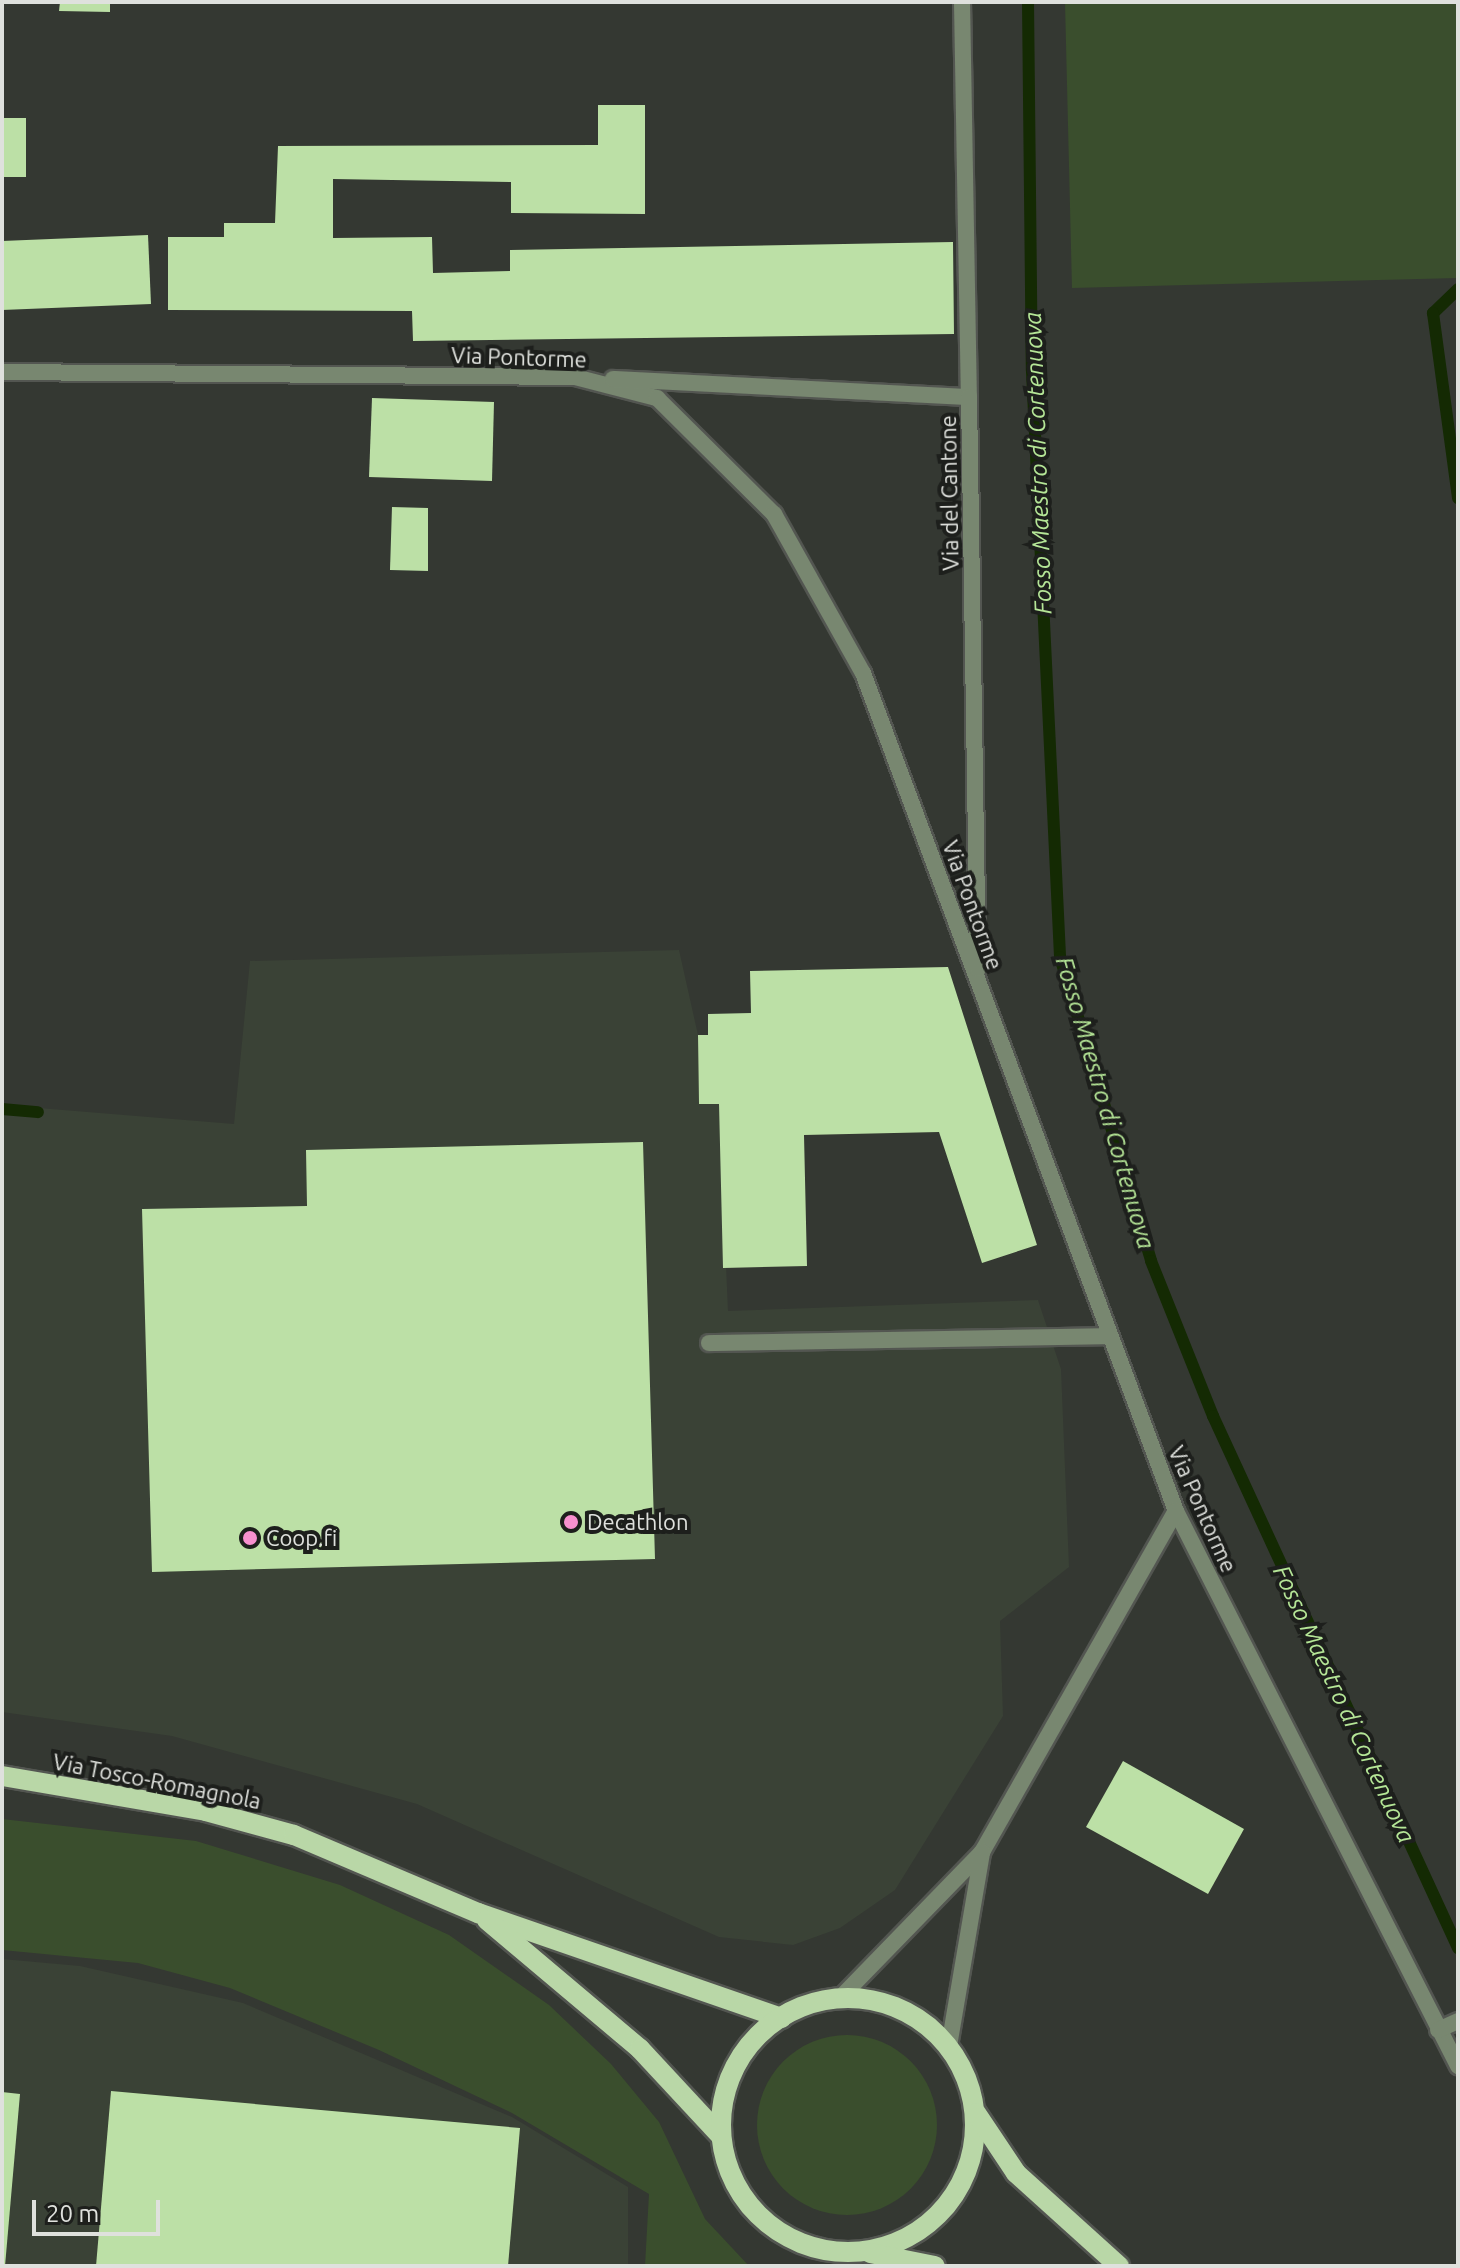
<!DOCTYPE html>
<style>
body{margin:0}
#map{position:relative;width:1460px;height:2268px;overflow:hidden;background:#343832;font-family:Ubuntu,sans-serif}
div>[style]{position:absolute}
.built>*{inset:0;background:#3a4236}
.green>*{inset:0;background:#3a4e2d}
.round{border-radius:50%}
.stream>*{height:12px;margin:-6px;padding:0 6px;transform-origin:6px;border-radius:6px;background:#142a03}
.building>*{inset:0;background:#bce0a6}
.roads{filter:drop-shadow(2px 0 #535651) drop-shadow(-2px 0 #535651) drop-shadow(0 2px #535651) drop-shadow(0 -2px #535651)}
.service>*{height:16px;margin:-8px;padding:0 8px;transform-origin:8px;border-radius:8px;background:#788770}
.minor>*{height:16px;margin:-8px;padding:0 8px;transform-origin:8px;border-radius:8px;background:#788770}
.primary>*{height:20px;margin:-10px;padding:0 10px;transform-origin:10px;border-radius:10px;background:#b9d7a7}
.primary>.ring{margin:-10px;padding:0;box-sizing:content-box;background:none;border:20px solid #b9d7a7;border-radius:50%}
.dots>*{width:22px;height:22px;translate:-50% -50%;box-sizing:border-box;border:4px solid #1d1f1c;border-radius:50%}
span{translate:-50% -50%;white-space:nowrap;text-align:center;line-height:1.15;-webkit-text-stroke:8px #1d1f1c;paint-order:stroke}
.street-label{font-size:22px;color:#dfe1dd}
.poi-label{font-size:22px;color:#dfe1dd}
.left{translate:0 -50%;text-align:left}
.water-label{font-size:24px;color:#b5e697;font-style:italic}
.frame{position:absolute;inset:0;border:4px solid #dfe1dd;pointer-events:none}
.scale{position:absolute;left:32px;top:2200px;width:128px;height:36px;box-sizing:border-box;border:4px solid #dfe1dd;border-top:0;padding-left:10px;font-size:24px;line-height:28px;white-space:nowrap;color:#dfe1dd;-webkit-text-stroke:6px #1d1f1c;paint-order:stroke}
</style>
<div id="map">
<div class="built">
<i style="clip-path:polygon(679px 950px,698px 1035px,699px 1104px,719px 1104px,728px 1311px,1038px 1300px,1061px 1369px,1069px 1567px,1000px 1621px,1003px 1716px,895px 1890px,840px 1928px,793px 1945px,719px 1937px,417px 1804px,172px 1736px,2px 1712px,2px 1105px,234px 1124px,250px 961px)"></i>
<i style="clip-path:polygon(2px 1959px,80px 1966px,243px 2003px,512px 2117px,628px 2187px,628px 2266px,2px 2266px)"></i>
</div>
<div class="green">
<i style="clip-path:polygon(1065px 2px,1458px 2px,1458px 278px,1072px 288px)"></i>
<i style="clip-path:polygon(2px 1819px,196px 1841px,340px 1885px,449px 1935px,549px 2005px,611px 2064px,659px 2122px,705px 2219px,749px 2266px,645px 2266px,649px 2194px,512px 2113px,379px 2050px,230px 1988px,138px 1963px,2px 1950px)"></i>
<i class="round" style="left:757px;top:2035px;width:180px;height:180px"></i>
</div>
<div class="stream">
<i style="left:1028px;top:2px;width:369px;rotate:89.4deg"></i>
<i style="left:1032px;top:371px;width:587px;rotate:87.26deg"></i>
<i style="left:1060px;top:957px;width:317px;rotate:73.3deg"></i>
<i style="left:1151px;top:1261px;width:167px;rotate:68.2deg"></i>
<i style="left:1213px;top:1416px;width:586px;rotate:65.27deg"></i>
<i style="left:1458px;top:289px;width:35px;rotate:136deg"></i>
<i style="left:1433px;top:313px;width:187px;rotate:82.3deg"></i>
<i style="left:2px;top:1109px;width:36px;rotate:5deg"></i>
</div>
<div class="building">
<i style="clip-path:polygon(60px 2px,110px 2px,110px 12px,59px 11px)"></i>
<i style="clip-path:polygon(598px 105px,645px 105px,645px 214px,511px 213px,511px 182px,333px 179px,333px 238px,432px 237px,433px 273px,510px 271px,510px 250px,953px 242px,954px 334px,413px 341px,412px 311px,168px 310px,168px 237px,224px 237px,224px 223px,275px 223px,278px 146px,598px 145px)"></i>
<i style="clip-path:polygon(2px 118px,26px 118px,26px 177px,2px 177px)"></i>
<i style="clip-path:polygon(148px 235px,151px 304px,2px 310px,2px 241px)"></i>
<i style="clip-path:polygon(372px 398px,494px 402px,492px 481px,369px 477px)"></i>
<i style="clip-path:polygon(392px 507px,428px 508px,428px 571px,390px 570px)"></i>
<i style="clip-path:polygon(948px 967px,1037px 1245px,982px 1263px,939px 1132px,804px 1135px,807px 1266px,723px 1268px,719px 1104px,699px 1104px,698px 1035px,708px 1035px,708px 1014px,751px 1013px,750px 971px)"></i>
<i style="clip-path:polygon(643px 1142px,655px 1559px,152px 1572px,142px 1209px,307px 1206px,306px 1150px)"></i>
<i style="clip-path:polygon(1123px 1761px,1244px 1829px,1208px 1894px,1086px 1827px)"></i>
<i style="clip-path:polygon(111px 2091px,520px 2128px,508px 2266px,96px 2266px)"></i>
<i style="clip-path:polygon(2px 2092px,20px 2094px,5px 2266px,2px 2266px)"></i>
</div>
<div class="roads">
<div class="service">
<i style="left:709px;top:1343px;width:399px;rotate:-1deg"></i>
</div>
<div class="minor">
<i style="left:962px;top:2px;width:395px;rotate:89deg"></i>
<i style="left:2px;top:372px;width:573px;rotate:0.5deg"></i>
<i style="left:575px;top:377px;width:85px;rotate:14.4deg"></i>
<i style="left:657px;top:398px;width:165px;rotate:44.8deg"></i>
<i style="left:774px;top:514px;width:182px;rotate:60.8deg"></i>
<i style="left:863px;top:673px;width:895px;rotate:69.52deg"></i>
<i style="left:1176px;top:1511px;width:623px;rotate:63.06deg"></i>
<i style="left:613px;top:379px;width:356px;rotate:2.9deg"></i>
<i style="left:969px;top:397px;width:572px;rotate:89.1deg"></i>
<i style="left:841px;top:1997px;width:202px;rotate:-45.8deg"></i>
<i style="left:982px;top:1852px;width:392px;rotate:-60.4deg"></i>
<i style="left:1438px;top:2030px;width:22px;rotate:-24deg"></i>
<i style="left:949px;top:2046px;width:197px;rotate:-80.3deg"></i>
</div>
<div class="primary">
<i style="left:2px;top:1776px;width:207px;rotate:9.7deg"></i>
<i style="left:206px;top:1811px;width:91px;rotate:15.3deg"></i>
<i style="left:294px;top:1835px;width:200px;rotate:23deg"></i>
<i style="left:478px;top:1913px;width:321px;rotate:19.1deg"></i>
<i style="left:487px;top:1920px;width:200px;rotate:40.1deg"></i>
<i style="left:640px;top:2049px;width:117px;rotate:47.1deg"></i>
<i class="ring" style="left:721px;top:1998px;width:234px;height:234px"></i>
<i style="left:976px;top:2113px;width:72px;rotate:56.3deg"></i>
<i style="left:1016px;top:2173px;width:139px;rotate:42.1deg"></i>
<i style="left:870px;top:2253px;width:66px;rotate:11.3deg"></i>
</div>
</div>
<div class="dots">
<i style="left:571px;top:1522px;background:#f790ce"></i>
<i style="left:250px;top:1538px;background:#f790ce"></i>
</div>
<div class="street-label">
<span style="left:519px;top:357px;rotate:2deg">Via Pontorme</span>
<span style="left:949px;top:493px;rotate:-91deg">Via del Cantone</span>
<span style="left:973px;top:905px;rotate:70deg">Via Pontorme</span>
<span style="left:1203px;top:1509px;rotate:66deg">Via Pontorme</span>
<span style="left:157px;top:1781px;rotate:11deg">Via Tosco-Romagnola</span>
</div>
<div class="poi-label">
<span class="left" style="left:587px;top:1522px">Decathlon</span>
<span class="left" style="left:266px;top:1538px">Coop.fi</span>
</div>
<div class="water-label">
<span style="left:1038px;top:463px;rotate:-92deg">Fosso Maestro di Cortenuova</span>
<span style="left:1105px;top:1103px;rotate:74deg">Fosso Maestro di Cortenuova</span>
<span style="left:1344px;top:1704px;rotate:65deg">Fosso Maestro di Cortenuova</span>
</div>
<div class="frame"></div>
<div class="scale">20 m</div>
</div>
